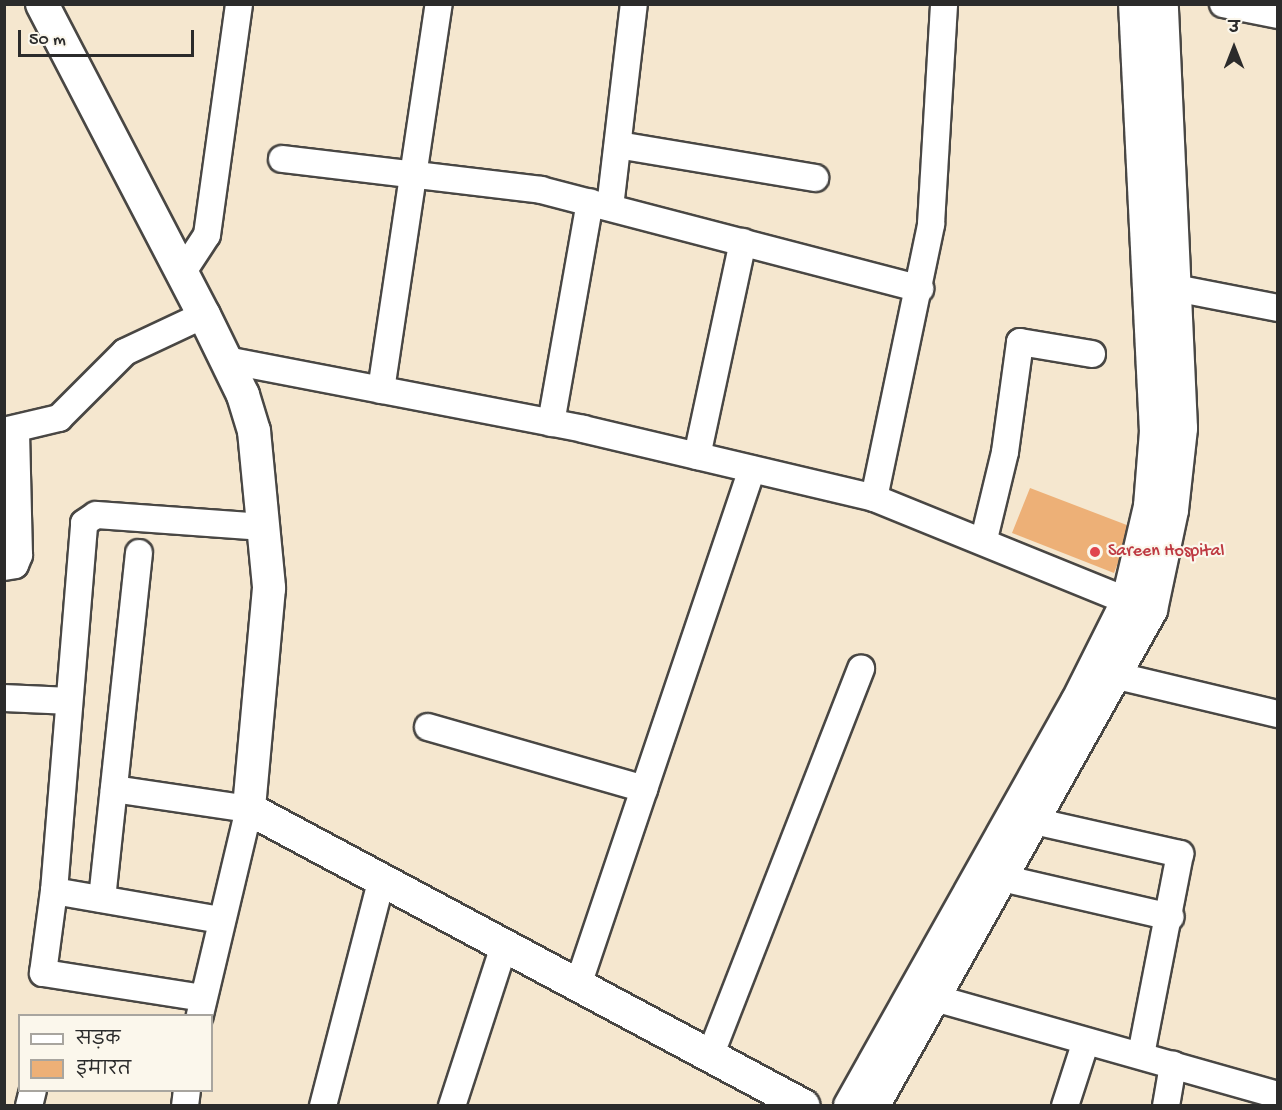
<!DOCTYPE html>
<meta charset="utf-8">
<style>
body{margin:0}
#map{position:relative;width:1282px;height:1110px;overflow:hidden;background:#f5e7cf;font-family:"Gochi Hand","Playpen Sans Deva",sans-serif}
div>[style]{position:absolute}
.building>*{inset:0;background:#edb077}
.roads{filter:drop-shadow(2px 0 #494744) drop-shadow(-2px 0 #494744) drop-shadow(0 2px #494744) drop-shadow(0 -2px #494744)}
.minor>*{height:26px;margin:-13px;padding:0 13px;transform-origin:13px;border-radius:13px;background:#fff}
.tertiary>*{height:32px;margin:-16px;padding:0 16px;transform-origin:16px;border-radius:16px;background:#fff}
.dots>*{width:16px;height:16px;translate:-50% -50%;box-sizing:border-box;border:3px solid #fbf7ec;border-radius:50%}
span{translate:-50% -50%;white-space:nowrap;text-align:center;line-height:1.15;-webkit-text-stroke:4.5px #fbf7ec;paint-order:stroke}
.health-label{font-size:18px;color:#be3a42}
.left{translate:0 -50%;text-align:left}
.frame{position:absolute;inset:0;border:6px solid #2b2b2b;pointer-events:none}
.legend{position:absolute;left:18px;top:1014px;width:195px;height:78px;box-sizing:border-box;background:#fbf7ec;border:2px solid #a8a59f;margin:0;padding:8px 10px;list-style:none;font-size:18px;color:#2b2b2b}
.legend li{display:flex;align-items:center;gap:12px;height:30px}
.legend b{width:30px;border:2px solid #a8a59f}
.north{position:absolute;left:1204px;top:18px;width:60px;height:60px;-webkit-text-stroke:4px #fbf7ec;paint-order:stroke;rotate:0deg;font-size:16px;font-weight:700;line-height:24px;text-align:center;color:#2b2b2b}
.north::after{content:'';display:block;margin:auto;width:21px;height:27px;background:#2b2b2b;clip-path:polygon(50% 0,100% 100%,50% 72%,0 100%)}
.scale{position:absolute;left:18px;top:30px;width:176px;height:27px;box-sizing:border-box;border:3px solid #2b2b2b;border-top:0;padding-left:8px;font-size:18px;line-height:21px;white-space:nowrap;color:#2b2b2b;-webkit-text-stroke:4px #fbf7ec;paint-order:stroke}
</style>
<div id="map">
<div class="building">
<i style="clip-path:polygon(1030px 488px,1132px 527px,1114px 573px,1012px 533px)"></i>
</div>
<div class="roads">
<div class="minor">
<i style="left:1223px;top:4px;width:56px;rotate:11.3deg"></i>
<i style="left:618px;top:145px;width:200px;rotate:9.5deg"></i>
<i style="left:282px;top:159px;width:261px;rotate:6.8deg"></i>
<i style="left:541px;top:190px;width:392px;rotate:14.6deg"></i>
<i style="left:610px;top:207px;width:204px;rotate:-83.3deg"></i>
<i style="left:182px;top:273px;width:45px;rotate:-56.7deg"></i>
<i style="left:207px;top:235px;width:233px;rotate:-82.1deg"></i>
<i style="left:1175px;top:288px;width:105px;rotate:11deg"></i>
<i style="left:226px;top:360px;width:364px;rotate:10.9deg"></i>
<i style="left:583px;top:429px;width:299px;rotate:13.3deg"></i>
<i style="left:874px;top:498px;width:290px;rotate:22.1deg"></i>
<i style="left:381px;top:390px;width:390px;rotate:-81.5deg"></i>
<i style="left:551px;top:423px;width:224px;rotate:-80deg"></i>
<i style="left:4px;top:431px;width:57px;rotate:-13.3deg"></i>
<i style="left:59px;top:418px;width:93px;rotate:-45deg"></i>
<i style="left:125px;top:352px;width:87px;rotate:-25.1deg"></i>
<i style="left:697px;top:456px;width:219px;rotate:-77.9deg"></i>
<i style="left:874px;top:498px;width:280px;rotate:-78.2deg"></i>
<i style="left:931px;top:224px;width:220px;rotate:-86.6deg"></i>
<i style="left:984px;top:539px;width:89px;rotate:-76.4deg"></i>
<i style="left:1005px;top:452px;width:111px;rotate:-82.2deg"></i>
<i style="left:1020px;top:342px;width:73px;rotate:9.5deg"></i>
<i style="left:4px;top:567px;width:11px;rotate:-10deg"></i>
<i style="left:15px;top:565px;width:11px;rotate:-68deg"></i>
<i style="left:19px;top:555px;width:125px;rotate:-91.4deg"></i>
<i style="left:1097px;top:671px;width:186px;rotate:13.4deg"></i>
<i style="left:4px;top:698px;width:65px;rotate:2.6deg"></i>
<i style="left:428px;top:727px;width:225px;rotate:16deg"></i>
<i style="left:114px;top:789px;width:136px;rotate:8.4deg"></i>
<i style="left:249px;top:809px;width:212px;rotate:103.4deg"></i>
<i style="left:1034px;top:821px;width:150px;rotate:12.7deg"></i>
<i style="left:1180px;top:854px;width:204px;rotate:101deg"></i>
<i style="left:1002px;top:878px;width:173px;rotate:13deg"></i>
<i style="left:54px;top:891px;width:369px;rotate:-85.3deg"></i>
<i style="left:84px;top:523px;width:14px;rotate:-34deg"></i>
<i style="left:96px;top:515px;width:169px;rotate:4.1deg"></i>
<i style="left:102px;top:899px;width:348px;rotate:-83.9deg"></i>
<i style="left:579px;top:982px;width:541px;rotate:-71.36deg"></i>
<i style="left:917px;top:993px;width:375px;rotate:15.8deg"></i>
<i style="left:203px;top:998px;width:162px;rotate:-171.1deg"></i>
<i style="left:43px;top:973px;width:83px;rotate:-82.4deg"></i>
<i style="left:54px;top:891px;width:169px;rotate:9.9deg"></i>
<i style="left:710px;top:1056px;width:416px;rotate:-68.7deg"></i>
<i style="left:29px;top:1106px;width:16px;rotate:-76deg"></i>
<i style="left:185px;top:1106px;width:16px;rotate:-83deg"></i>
<i style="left:323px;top:1106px;width:236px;rotate:-75.5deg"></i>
<i style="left:452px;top:1106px;width:171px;rotate:-72deg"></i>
<i style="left:1065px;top:1106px;width:68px;rotate:-72.1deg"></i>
<i style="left:1166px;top:1106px;width:42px;rotate:-80.3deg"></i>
</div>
<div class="tertiary">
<i style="left:42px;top:4px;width:351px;rotate:62.5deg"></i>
<i style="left:204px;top:315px;width:89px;rotate:64deg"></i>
<i style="left:243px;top:395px;width:38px;rotate:73deg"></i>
<i style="left:254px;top:431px;width:158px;rotate:84.5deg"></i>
<i style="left:269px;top:588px;width:222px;rotate:95.2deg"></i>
<i style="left:249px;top:809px;width:629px;rotate:28.15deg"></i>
<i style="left:850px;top:1106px;width:463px;rotate:-60.7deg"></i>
<i style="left:1077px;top:702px;width:114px;rotate:-63.4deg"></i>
<i style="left:1128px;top:600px;width:97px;rotate:-76.8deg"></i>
<i style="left:1150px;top:506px;width:74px;rotate:-85.4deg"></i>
<i style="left:1156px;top:432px;width:429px;rotate:-92.8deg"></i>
<i style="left:873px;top:1106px;width:569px;rotate:-60.73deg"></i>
<i style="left:1151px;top:610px;width:102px;rotate:-78.1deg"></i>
<i style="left:1172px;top:510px;width:82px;rotate:-83.7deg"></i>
<i style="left:1181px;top:428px;width:424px;rotate:-92.6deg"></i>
</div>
</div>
<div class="dots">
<i style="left:1095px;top:552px;background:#e0444e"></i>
</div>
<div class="health-label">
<span class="left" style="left:1108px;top:552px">Sareen Hospital</span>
</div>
<div class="frame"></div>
<ul class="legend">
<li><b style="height:8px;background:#fff"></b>सड़क</li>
<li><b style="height:16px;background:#edb077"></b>इमारत</li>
</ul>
<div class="north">उ</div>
<div class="scale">50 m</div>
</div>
